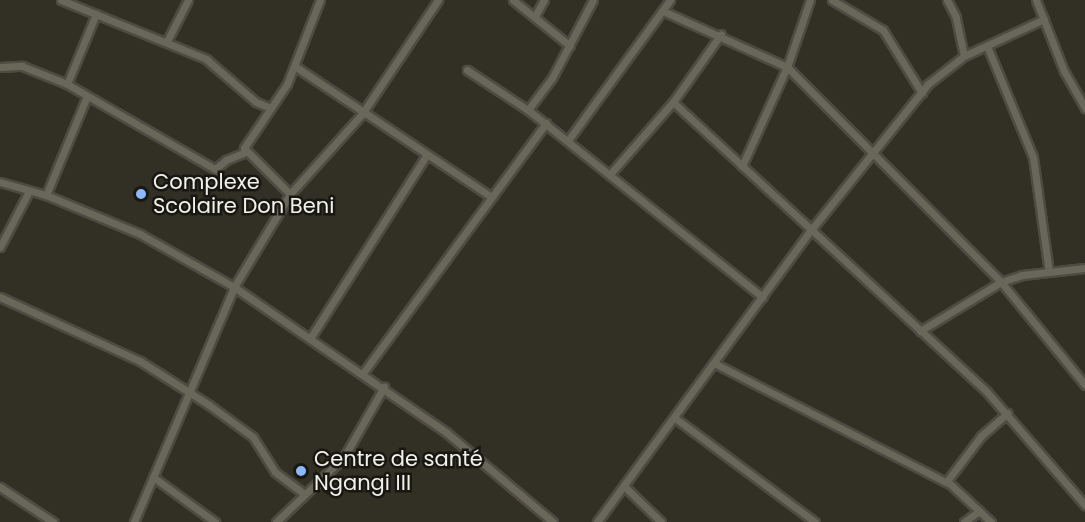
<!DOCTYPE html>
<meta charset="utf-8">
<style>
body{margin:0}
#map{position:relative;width:1085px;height:522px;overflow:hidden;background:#322f24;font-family:Poppins,sans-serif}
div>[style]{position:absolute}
.roads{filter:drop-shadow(2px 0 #4e4b42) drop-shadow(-2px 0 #4e4b42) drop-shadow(0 2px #4e4b42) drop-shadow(0 -2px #4e4b42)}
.minor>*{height:7px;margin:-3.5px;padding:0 3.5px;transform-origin:3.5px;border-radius:3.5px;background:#69665a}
.dots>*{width:16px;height:16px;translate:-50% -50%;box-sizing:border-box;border:3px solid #191712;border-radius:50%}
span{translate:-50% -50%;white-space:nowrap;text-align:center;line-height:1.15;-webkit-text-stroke:5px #191712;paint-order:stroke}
.poi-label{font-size:21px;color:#f1f0e9}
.left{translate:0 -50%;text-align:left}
</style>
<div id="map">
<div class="roads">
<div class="minor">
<i style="left:61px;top:0;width:157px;rotate:22.1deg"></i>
<i style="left:206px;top:59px;width:66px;rotate:40.7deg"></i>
<i style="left:256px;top:102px;width:16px;rotate:22deg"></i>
<i style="left:513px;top:0;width:73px;rotate:38.9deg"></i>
<i style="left:593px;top:0;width:88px;rotate:117.7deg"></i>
<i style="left:552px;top:78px;width:40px;rotate:127deg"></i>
<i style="left:528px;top:110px;width:300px;rotate:38.6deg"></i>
<i style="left:832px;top:0;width:59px;rotate:30.5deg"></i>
<i style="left:883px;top:30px;width:74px;rotate:58.2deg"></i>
<i style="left:1036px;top:0;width:76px;rotate:68.5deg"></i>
<i style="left:1064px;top:71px;width:43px;rotate:60.4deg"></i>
<i style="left:663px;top:11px;width:136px;rotate:24.3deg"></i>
<i style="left:787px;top:67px;width:303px;rotate:45.1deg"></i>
<i style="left:1001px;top:282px;width:133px;rotate:50.8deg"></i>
<i style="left:535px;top:16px;width:18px;rotate:-61deg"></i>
<i style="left:167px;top:41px;width:46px;rotate:-62.9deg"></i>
<i style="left:987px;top:46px;width:120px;rotate:67.5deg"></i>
<i style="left:1033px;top:157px;width:116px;rotate:82.1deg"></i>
<i style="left:964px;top:56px;width:88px;rotate:-24.8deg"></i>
<i style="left:0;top:67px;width:22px;rotate:-3deg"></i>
<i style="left:22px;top:66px;width:48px;rotate:21.8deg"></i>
<i style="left:67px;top:84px;width:76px;rotate:-67.5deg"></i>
<i style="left:296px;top:67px;width:235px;rotate:33.6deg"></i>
<i style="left:467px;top:70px;width:73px;rotate:33.3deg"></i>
<i style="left:67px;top:84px;width:171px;rotate:29.9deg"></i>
<i style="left:215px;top:169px;width:14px;rotate:-39deg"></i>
<i style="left:226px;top:160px;width:22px;rotate:-22deg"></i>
<i style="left:673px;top:102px;width:427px;rotate:42.7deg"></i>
<i style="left:987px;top:392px;width:150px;rotate:49.1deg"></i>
<i style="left:569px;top:139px;width:172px;rotate:-54deg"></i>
<i style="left:742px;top:166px;width:109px;rotate:-65.6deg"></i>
<i style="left:787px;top:67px;width:71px;rotate:-71.1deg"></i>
<i style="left:611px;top:173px;width:94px;rotate:-48.9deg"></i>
<i style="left:673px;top:102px;width:83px;rotate:-54.8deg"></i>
<i style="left:0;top:182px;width:48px;rotate:15.8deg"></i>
<i style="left:46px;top:195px;width:102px;rotate:22.5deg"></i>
<i style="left:140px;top:234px;width:108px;rotate:29.4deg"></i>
<i style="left:234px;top:287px;width:258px;rotate:34.4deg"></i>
<i style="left:447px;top:433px;width:138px;rotate:40deg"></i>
<i style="left:290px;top:194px;width:65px;rotate:-135deg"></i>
<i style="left:244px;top:148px;width:77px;rotate:-56.1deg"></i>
<i style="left:287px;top:84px;width:90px;rotate:-68.6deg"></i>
<i style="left:46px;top:195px;width:107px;rotate:-67.5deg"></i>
<i style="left:0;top:247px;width:63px;rotate:-62.6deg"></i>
<i style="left:0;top:297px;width:154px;rotate:24.6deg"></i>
<i style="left:140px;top:361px;width:82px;rotate:32.5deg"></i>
<i style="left:209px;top:405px;width:54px;rotate:36deg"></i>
<i style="left:253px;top:437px;width:41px;rotate:57.8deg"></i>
<i style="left:275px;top:472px;width:36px;rotate:37deg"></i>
<i style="left:920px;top:331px;width:95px;rotate:-31.2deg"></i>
<i style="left:1001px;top:282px;width:22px;rotate:-18deg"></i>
<i style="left:1022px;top:275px;width:63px;rotate:-6.3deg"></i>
<i style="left:311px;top:337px;width:214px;rotate:-57.6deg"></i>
<i style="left:714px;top:363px;width:262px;rotate:27.2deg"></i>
<i style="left:363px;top:373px;width:310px;rotate:-53.8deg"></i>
<i style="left:675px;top:418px;width:174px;rotate:36.6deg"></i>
<i style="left:153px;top:477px;width:77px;rotate:36deg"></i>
<i style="left:0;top:487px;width:64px;rotate:33.4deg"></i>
<i style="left:625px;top:487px;width:50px;rotate:44.2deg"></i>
<i style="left:134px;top:522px;width:255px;rotate:-66.9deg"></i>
<i style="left:234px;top:287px;width:109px;rotate:-58.9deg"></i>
<i style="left:290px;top:194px;width:108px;rotate:-48deg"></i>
<i style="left:362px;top:114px;width:137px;rotate:-56.3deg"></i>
<i style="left:276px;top:522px;width:94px;rotate:-43.7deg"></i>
<i style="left:344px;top:457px;width:81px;rotate:-60.3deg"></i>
<i style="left:597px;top:522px;width:362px;rotate:-53.8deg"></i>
<i style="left:811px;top:230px;width:187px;rotate:-51.3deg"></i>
<i style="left:928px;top:84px;width:46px;rotate:-37.9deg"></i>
<i style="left:964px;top:56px;width:40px;rotate:-102deg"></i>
<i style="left:956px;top:17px;width:19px;rotate:-118deg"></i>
<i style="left:964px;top:522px;width:19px;rotate:-36deg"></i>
<i style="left:991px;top:522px;width:60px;rotate:-137deg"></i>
<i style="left:947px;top:481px;width:56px;rotate:-52.9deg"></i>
<i style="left:981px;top:436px;width:35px;rotate:-41deg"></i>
</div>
</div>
<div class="dots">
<i style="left:141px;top:194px;background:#8bb9fc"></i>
<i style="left:301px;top:471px;background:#8bb9fc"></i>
</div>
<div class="poi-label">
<span class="left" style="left:153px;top:194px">Complexe<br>Scolaire Don Beni</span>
<span class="left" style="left:314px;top:471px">Centre de santé<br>Ngangi III</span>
</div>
</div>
